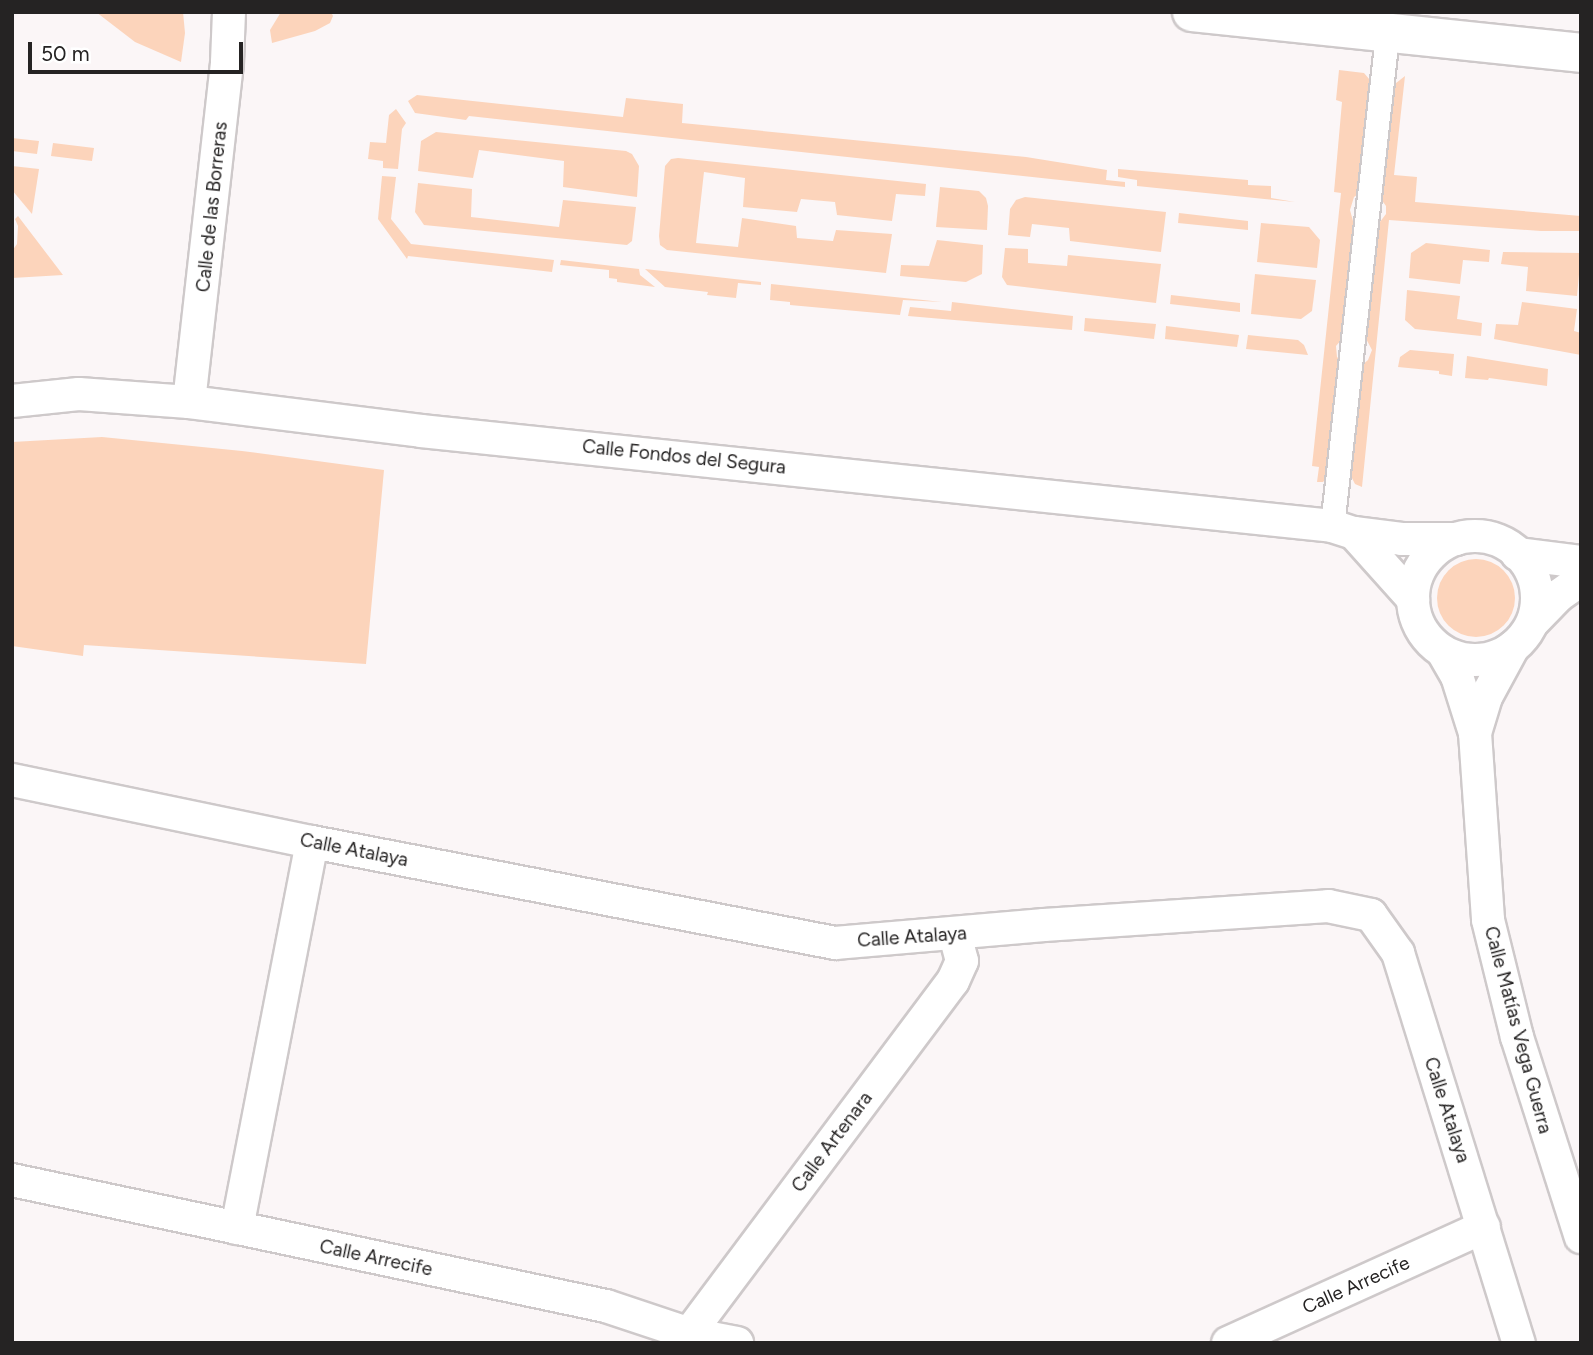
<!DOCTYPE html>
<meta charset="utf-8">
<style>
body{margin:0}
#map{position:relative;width:1593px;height:1355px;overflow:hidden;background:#fbf6f7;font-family:Figtree,sans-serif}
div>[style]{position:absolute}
.green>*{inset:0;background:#fcd4bb}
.round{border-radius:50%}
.roads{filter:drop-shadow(2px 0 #cec9ca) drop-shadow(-2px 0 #cec9ca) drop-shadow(0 2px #cec9ca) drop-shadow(0 -2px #cec9ca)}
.pedestrian>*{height:23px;margin:-11.5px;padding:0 11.5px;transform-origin:11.5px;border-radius:11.5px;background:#fff}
.minor>*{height:32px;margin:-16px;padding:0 16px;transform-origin:16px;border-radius:16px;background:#fff}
.minor>.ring{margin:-16px;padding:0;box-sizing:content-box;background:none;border:32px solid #fff;border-radius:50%}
.tertiary>*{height:38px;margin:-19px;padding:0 19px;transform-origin:19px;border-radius:19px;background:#fff}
span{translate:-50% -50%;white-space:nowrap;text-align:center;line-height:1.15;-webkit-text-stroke:7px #fff;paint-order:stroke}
.street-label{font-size:19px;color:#252323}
.frame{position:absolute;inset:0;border:14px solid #252323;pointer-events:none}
.scale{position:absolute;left:28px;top:42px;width:215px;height:32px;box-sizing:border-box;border:4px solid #252323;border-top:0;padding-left:9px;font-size:21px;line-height:24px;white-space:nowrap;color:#252323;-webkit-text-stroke:5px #fff;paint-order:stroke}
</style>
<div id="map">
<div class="green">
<i style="clip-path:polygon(96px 12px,183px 12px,185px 33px,181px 62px,135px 42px)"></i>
<i style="clip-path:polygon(281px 12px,331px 12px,333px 16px,330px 23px,315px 31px,272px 43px,270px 30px)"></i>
<i style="clip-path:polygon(1339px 70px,1364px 73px,1375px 86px,1363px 191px,1354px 197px,1350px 210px,1353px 221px,1358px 225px,1347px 333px,1336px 346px,1337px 357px,1343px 363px,1332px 472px,1323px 482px,1317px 482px,1319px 467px,1312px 466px,1341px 193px,1334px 192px,1342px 102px,1336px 100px)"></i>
<i style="clip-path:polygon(1405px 76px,1394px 175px,1417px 177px,1415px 202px,1581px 216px,1581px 231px,1541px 231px,1389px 220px,1362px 487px,1355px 484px,1350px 474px,1361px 366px,1368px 360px,1372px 350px,1364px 335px,1376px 227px,1386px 214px,1386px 206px,1378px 195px,1391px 87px)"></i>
<i style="clip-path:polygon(417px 95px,623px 117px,626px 98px,683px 104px,682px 123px,1026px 157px,1107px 170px,1106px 180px,1125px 182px,1125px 187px,469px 116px,466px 120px,415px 113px,408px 101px)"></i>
<i style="clip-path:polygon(396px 109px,406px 123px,402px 129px,398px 169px,383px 168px,383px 161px,368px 159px,370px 142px,386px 143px,389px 115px)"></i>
<i style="clip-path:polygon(436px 132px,626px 151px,632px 154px,639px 166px,637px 197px,563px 187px,564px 161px,479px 150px,473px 178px,418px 171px,421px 141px)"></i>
<i style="clip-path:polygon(12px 138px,39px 141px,37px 154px,12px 151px)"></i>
<i style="clip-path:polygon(53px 143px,94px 148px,92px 161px,51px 156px)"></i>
<i style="clip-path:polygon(678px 158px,926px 184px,925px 196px,896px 194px,892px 221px,837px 215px,835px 202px,801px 199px,797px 212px,743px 207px,745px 178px,704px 172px,696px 243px,738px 247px,742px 218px,796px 226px,797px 238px,833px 241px,836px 230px,892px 234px,886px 273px,667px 250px,660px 245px,659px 236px,665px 166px,671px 159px)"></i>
<i style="clip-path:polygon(12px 166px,39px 169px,32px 214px,12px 190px)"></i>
<i style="clip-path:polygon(1118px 169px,1248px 180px,1248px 185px,1271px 186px,1271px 198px,1295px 202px,1137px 186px,1137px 180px,1118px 177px)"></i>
<i style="clip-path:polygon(382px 176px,396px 177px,391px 219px,411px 244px,554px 260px,552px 272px,408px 256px,407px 259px,378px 219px)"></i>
<i style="clip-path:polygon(418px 183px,472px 189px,471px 217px,559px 227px,563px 200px,636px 207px,632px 241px,627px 245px,424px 225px,415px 212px)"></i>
<i style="clip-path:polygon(940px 187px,979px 191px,986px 198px,988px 206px,987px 230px,936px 227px)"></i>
<i style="clip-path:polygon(1025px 197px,1166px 212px,1161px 252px,1070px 241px,1069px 228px,1032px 224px,1030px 237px,1008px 235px,1010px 209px,1016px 200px)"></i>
<i style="clip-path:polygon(1179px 213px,1248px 221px,1248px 230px,1178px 223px)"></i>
<i style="clip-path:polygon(18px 216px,63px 275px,12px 278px,12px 251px,17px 244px,18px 226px,15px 219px)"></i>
<i style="clip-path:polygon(1261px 223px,1309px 227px,1320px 240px,1317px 268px,1257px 262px)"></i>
<i style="clip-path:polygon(937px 240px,983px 245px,982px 274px,966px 282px,900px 276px,901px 265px,929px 266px)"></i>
<i style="clip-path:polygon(1426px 243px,1490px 250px,1489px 262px,1463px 260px,1460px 284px,1409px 278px,1411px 253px)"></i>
<i style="clip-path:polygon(1005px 248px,1028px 249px,1028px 263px,1067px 266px,1068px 255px,1161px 264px,1156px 303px,1007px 285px,1002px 277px)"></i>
<i style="clip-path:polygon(1503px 252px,1581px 253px,1577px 296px,1526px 291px,1528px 267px,1501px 264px)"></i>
<i style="clip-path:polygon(561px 260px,639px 269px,640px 275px,655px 287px,617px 282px,617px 279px,609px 278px,609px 270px,560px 265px)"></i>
<i style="clip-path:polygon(645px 269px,761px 282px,761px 285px,738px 283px,736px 298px,707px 295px,708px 292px,665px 287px)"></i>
<i style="clip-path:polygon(1255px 274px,1316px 280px,1312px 311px,1301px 319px,1251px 314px)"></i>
<i style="clip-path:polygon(771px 284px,942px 302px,903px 300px,900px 315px,790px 305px,790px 302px,770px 300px)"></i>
<i style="clip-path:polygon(1407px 290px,1460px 296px,1457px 319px,1482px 323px,1481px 336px,1415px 329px,1405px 320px)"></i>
<i style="clip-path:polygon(1171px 295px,1240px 303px,1240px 312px,1170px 304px)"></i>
<i style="clip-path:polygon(952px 302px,1073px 316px,1072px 330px,908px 316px,910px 307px,951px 311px)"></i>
<i style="clip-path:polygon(1522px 302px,1577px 309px,1574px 331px,1581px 333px,1581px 355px,1494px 339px,1496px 324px,1518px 325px)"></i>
<i style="clip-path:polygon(1085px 318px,1156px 324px,1154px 339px,1084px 331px)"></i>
<i style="clip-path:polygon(1166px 326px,1239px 335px,1237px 347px,1165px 339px)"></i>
<i style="clip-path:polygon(1248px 335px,1298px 340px,1304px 345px,1308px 355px,1246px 349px)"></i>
<i style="clip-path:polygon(1410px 350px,1454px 354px,1452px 376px,1439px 374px,1439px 371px,1398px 367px,1400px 357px)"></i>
<i style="clip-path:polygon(1467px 356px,1548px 369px,1547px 386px,1489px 378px,1488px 380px,1465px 378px)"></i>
<i style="clip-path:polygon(102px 437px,242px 451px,384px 470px,366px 664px,84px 645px,83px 656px,12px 646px,12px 442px)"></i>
<i class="round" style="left:1437px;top:559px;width:78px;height:78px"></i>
</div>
<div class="roads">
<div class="pedestrian">
<i style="left:1332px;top:526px;width:495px;rotate:-83.6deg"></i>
</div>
<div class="minor">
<i style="left:12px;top:401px;width:67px;rotate:-6deg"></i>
<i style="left:79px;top:394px;width:110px;rotate:4.2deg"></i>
<i style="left:189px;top:402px;width:234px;rotate:7.1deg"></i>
<i style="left:421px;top:431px;width:916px;rotate:5.95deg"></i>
<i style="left:1332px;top:526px;width:23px;rotate:18deg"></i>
<i style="left:1354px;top:533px;width:48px;rotate:7.1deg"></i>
<i style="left:1402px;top:539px;width:54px"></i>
<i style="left:189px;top:402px;width:342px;rotate:-83.6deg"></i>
<i style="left:227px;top:62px;width:50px;rotate:-87.7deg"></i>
<i style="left:1354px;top:533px;width:89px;rotate:48.2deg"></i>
<i class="ring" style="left:1413px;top:536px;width:92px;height:92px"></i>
<i style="left:1517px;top:554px;width:64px;rotate:7.1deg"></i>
<i style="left:1533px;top:622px;width:36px;rotate:-46deg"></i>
<i style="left:1558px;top:596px;width:28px;rotate:-35deg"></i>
<i style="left:1443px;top:652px;width:28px;rotate:60deg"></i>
<i style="left:1457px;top:676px;width:60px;rotate:72.5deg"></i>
<i style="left:1475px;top:733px;width:187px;rotate:86deg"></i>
<i style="left:1488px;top:920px;width:121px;rotate:76.1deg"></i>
<i style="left:1517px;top:1037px;width:210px;rotate:72.3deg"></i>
<i style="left:1475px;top:733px;width:38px;rotate:-73deg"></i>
<i style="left:1486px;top:697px;width:57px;rotate:-61.6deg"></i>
<i style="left:12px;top:780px;width:306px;rotate:11.7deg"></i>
<i style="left:312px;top:842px;width:533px;rotate:10.93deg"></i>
<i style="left:835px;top:943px;width:210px;rotate:-4.9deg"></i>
<i style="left:1044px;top:925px;width:285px;rotate:-3.8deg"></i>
<i style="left:1328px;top:906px;width:44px;rotate:11.8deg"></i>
<i style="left:1371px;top:915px;width:47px;rotate:54.6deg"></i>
<i style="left:1398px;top:953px;width:408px;rotate:72.8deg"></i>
<i style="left:12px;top:1180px;width:607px;rotate:11.98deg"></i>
<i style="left:606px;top:1306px;width:89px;rotate:18.4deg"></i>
<i style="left:690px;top:1334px;width:48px;rotate:10.8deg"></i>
<i style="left:237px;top:1228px;width:393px;rotate:-79deg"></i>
<i style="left:682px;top:1343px;width:452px;rotate:-53.2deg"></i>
<i style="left:953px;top:981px;width:22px;rotate:-66deg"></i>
<i style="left:962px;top:961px;width:28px;rotate:-105deg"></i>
<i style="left:1228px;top:1343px;width:281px;rotate:-24.4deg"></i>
</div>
<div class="tertiary">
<i style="left:1192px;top:12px;width:391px;rotate:6deg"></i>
</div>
</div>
<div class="street-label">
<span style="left:212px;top:207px;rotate:-84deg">Calle de las Borreras</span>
<span style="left:684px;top:457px;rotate:6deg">Calle Fondos del Segura</span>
<span style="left:354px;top:850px;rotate:11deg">Calle Atalaya</span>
<span style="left:912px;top:937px;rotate:-4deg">Calle Atalaya</span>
<span style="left:1518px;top:1030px;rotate:75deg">Calle Matías Vega Guerra</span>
<span style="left:1447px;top:1110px;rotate:72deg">Calle Atalaya</span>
<span style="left:832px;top:1142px;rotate:-53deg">Calle Artenara</span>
<span style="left:376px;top:1258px;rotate:12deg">Calle Arrecife</span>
<span style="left:1356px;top:1285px;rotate:-24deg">Calle Arrecife</span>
</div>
<div class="frame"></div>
<div class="scale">50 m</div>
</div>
